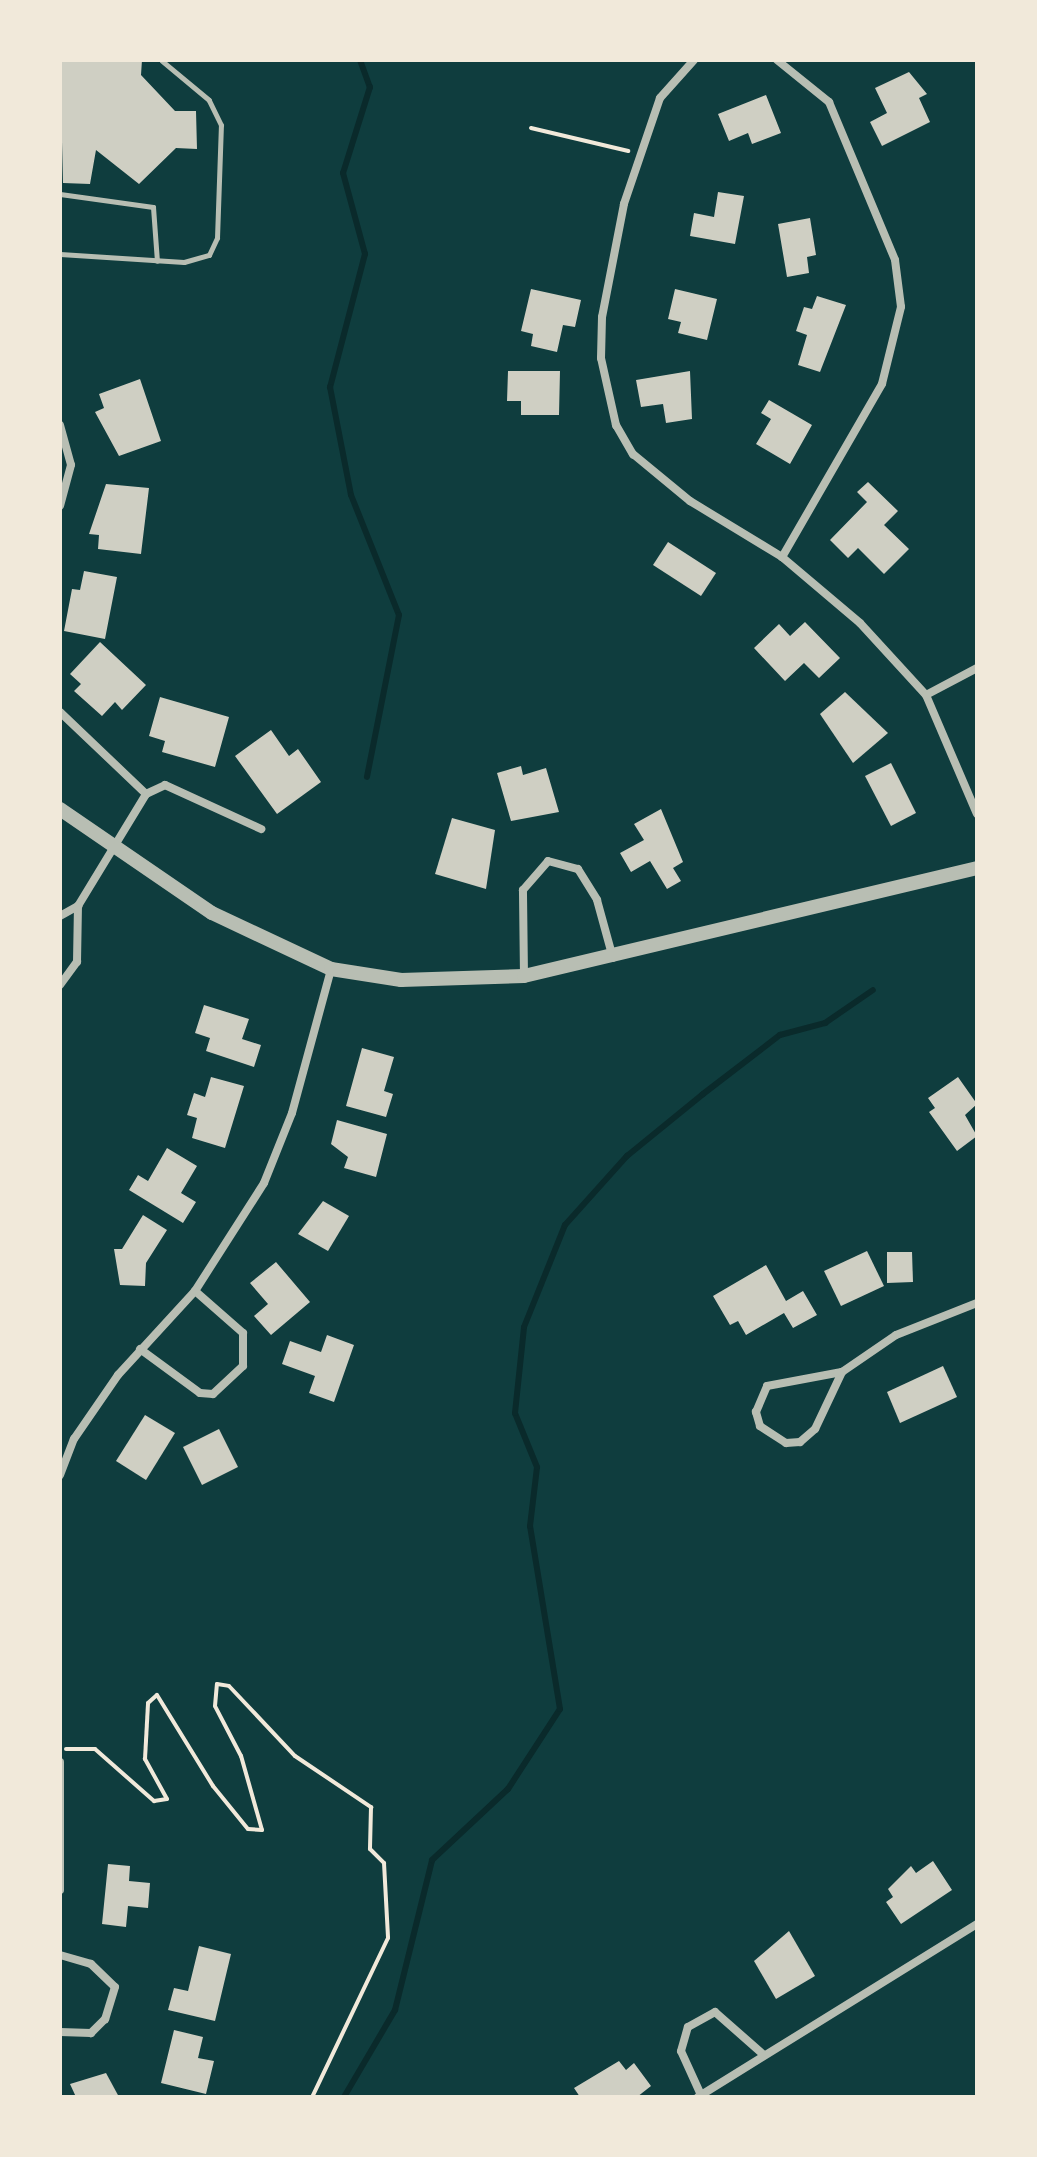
<!DOCTYPE html>
<style>
body{margin:0}
#map{position:relative;width:1037px;height:2157px;overflow:hidden;background:#0f3d3e;font-family:Cabin,sans-serif}
div>[style]{position:absolute}
.stream>*{height:6px;margin:-3px;padding:0 3px;transform-origin:3px;border-radius:3px;background:#0a2a2b}
.building>*{inset:0;background:#cfcfc3}
.path>*{height:4px;margin:-2px;padding:0 2px;transform-origin:2px;border-radius:2px;background:#f1e9da}
.service>*{height:5px;margin:-2.5px;padding:0 2.5px;transform-origin:2.5px;border-radius:2.5px;background:#b8beb3}
.minor>*{height:8px;margin:-4px;padding:0 4px;transform-origin:4px;border-radius:4px;background:#b8beb3}
.tertiary>*{height:14px;margin:-7px;padding:0 7px;transform-origin:7px;border-radius:7px;background:#b8beb3}
span{translate:-50% -50%;white-space:nowrap;text-align:center;line-height:1.15;-webkit-text-stroke:6px #f1e9da;paint-order:stroke}
.frame{position:absolute;inset:0;border:62px solid #f1e9da;pointer-events:none}
</style>
<div id="map">
<div class="stream">
<i style="left:360px;top:60px;width:29px;rotate:70deg"></i>
<i style="left:370px;top:87px;width:90px;rotate:107.4deg"></i>
<i style="left:343px;top:173px;width:84px;rotate:74.8deg"></i>
<i style="left:365px;top:254px;width:138px;rotate:104.7deg"></i>
<i style="left:330px;top:387px;width:110px;rotate:79deg"></i>
<i style="left:351px;top:495px;width:129px;rotate:68.2deg"></i>
<i style="left:399px;top:615px;width:165px;rotate:101.2deg"></i>
<i style="left:344px;top:2097px;width:101px;rotate:-59.6deg"></i>
<i style="left:395px;top:2010px;width:154px;rotate:-76.1deg"></i>
<i style="left:432px;top:1860px;width:104px;rotate:-43.1deg"></i>
<i style="left:508px;top:1789px;width:95px;rotate:-57deg"></i>
<i style="left:560px;top:1709px;width:185px;rotate:-99.3deg"></i>
<i style="left:530px;top:1526px;width:59px;rotate:-83.2deg"></i>
<i style="left:537px;top:1467px;width:58px;rotate:-112.2deg"></i>
<i style="left:515px;top:1413px;width:86px;rotate:-84deg"></i>
<i style="left:524px;top:1327px;width:110px;rotate:-68.1deg"></i>
<i style="left:565px;top:1225px;width:93px;rotate:-48.1deg"></i>
<i style="left:627px;top:1156px;width:98px;rotate:-39.2deg"></i>
<i style="left:703px;top:1094px;width:97px;rotate:-37.5deg"></i>
<i style="left:780px;top:1035px;width:47px;rotate:-14.9deg"></i>
<i style="left:825px;top:1023px;width:58px;rotate:-34.5deg"></i>
</div>
<div class="building">
<i style="clip-path:polygon(60px 60px,142px 60px,141px 75px,175px 111px,196px 111px,197px 149px,176px 148px,139px 184px,96px 150px,90px 184px,63px 183px)"></i>
<i style="clip-path:polygon(909px 72px,927px 94px,919px 98px,930px 122px,882px 146px,870px 122px,887px 113px,875px 88px)"></i>
<i style="clip-path:polygon(766px 95px,781px 133px,752px 144px,748px 133px,729px 141px,718px 114px)"></i>
<i style="clip-path:polygon(718px 192px,744px 196px,735px 244px,690px 236px,694px 213px,714px 217px)"></i>
<i style="clip-path:polygon(810px 218px,816px 255px,807px 257px,809px 273px,787px 277px,778px 224px)"></i>
<i style="clip-path:polygon(531px 289px,581px 300px,575px 327px,563px 325px,557px 352px,531px 346px,533px 334px,521px 331px)"></i>
<i style="clip-path:polygon(675px 289px,717px 299px,707px 340px,678px 333px,681px 322px,668px 319px)"></i>
<i style="clip-path:polygon(817px 296px,846px 305px,820px 372px,798px 365px,807px 335px,796px 331px,804px 307px,812px 309px)"></i>
<i style="clip-path:polygon(508px 371px,560px 371px,559px 415px,521px 415px,521px 401px,507px 401px)"></i>
<i style="clip-path:polygon(690px 371px,692px 419px,666px 423px,663px 404px,641px 407px,636px 380px)"></i>
<i style="clip-path:polygon(140px 379px,161px 441px,119px 456px,95px 412px,104px 408px,99px 394px)"></i>
<i style="clip-path:polygon(769px 400px,812px 425px,790px 464px,756px 444px,771px 419px,761px 413px)"></i>
<i style="clip-path:polygon(868px 482px,898px 511px,884px 525px,909px 549px,884px 574px,858px 548px,848px 558px,830px 540px,867px 502px,857px 492px)"></i>
<i style="clip-path:polygon(106px 484px,149px 488px,141px 554px,98px 549px,99px 535px,89px 534px)"></i>
<i style="clip-path:polygon(668px 542px,716px 573px,701px 596px,653px 565px)"></i>
<i style="clip-path:polygon(84px 571px,117px 577px,105px 639px,64px 631px,72px 589px,80px 590px)"></i>
<i style="clip-path:polygon(805px 622px,840px 658px,819px 678px,804px 663px,785px 681px,754px 648px,779px 624px,790px 636px)"></i>
<i style="clip-path:polygon(100px 642px,146px 685px,122px 710px,115px 702px,102px 716px,74px 691px,81px 684px,70px 674px)"></i>
<i style="clip-path:polygon(845px 692px,888px 733px,853px 763px,820px 714px)"></i>
<i style="clip-path:polygon(160px 697px,229px 717px,215px 767px,162px 752px,165px 741px,149px 736px)"></i>
<i style="clip-path:polygon(271px 730px,289px 756px,298px 749px,321px 782px,277px 814px,235px 756px)"></i>
<i style="clip-path:polygon(891px 763px,916px 813px,891px 826px,865px 776px)"></i>
<i style="clip-path:polygon(521px 766px,523px 775px,546px 768px,559px 812px,511px 821px,497px 773px)"></i>
<i style="clip-path:polygon(661px 809px,683px 862px,673px 868px,681px 881px,667px 889px,650px 861px,631px 872px,620px 853px,644px 840px,634px 824px)"></i>
<i style="clip-path:polygon(452px 818px,495px 830px,486px 889px,435px 874px)"></i>
<i style="clip-path:polygon(204px 1005px,249px 1019px,242px 1039px,261px 1045px,254px 1067px,206px 1051px,210px 1038px,195px 1033px)"></i>
<i style="clip-path:polygon(362px 1048px,394px 1057px,384px 1091px,393px 1094px,386px 1117px,346px 1106px)"></i>
<i style="clip-path:polygon(211px 1077px,244px 1086px,225px 1148px,192px 1138px,197px 1118px,187px 1115px,194px 1093px,205px 1097px)"></i>
<i style="clip-path:polygon(958px 1077px,977px 1104px,965px 1115px,977px 1136px,957px 1151px,929px 1112px,935px 1108px,928px 1098px)"></i>
<i style="clip-path:polygon(337px 1120px,387px 1134px,376px 1177px,344px 1168px,348px 1157px,331px 1144px)"></i>
<i style="clip-path:polygon(167px 1148px,197px 1166px,181px 1193px,196px 1202px,183px 1223px,129px 1190px,138px 1175px,148px 1181px)"></i>
<i style="clip-path:polygon(323px 1201px,349px 1216px,328px 1251px,298px 1234px)"></i>
<i style="clip-path:polygon(143px 1215px,167px 1230px,146px 1263px,145px 1286px,120px 1285px,114px 1249px,122px 1249px)"></i>
<i style="clip-path:polygon(867px 1251px,884px 1286px,841px 1306px,824px 1271px)"></i>
<i style="clip-path:polygon(887px 1252px,912px 1252px,913px 1282px,887px 1283px)"></i>
<i style="clip-path:polygon(276px 1262px,310px 1302px,271px 1335px,254px 1316px,268px 1304px,250px 1283px)"></i>
<i style="clip-path:polygon(766px 1265px,786px 1301px,803px 1291px,817px 1315px,793px 1328px,784px 1313px,746px 1335px,738px 1321px,730px 1325px,713px 1296px)"></i>
<i style="clip-path:polygon(327px 1335px,354px 1345px,334px 1402px,309px 1393px,315px 1376px,282px 1364px,290px 1341px,321px 1352px)"></i>
<i style="clip-path:polygon(943px 1366px,957px 1397px,900px 1423px,887px 1392px)"></i>
<i style="clip-path:polygon(145px 1415px,175px 1433px,146px 1480px,116px 1461px)"></i>
<i style="clip-path:polygon(219px 1429px,238px 1467px,202px 1485px,183px 1447px)"></i>
<i style="clip-path:polygon(933px 1861px,952px 1890px,901px 1924px,886px 1902px,893px 1897px,888px 1889px,911px 1866px,916px 1873px)"></i>
<i style="clip-path:polygon(108px 1864px,130px 1866px,129px 1881px,150px 1883px,148px 1908px,128px 1906px,126px 1927px,102px 1924px)"></i>
<i style="clip-path:polygon(789px 1931px,815px 1976px,776px 1999px,754px 1961px)"></i>
<i style="clip-path:polygon(199px 1946px,231px 1954px,215px 2021px,168px 2010px,174px 1988px,188px 1991px)"></i>
<i style="clip-path:polygon(174px 2030px,203px 2037px,198px 2058px,214px 2061px,206px 2094px,161px 2083px)"></i>
<i style="clip-path:polygon(619px 2061px,626px 2070px,634px 2063px,651px 2086px,637px 2097px,580px 2097px,574px 2088px)"></i>
<i style="clip-path:polygon(106px 2073px,119px 2097px,76px 2097px,70px 2084px)"></i>
</div>
<div class="path">
<i style="left:531px;top:128px;width:100px;rotate:13.3deg"></i>
<i style="left:66px;top:1749px;width:29px"></i>
<i style="left:95px;top:1749px;width:79px;rotate:41.4deg"></i>
<i style="left:154px;top:1801px;width:13px;rotate:-9deg"></i>
<i style="left:167px;top:1799px;width:46px;rotate:-118.8deg"></i>
<i style="left:145px;top:1759px;width:56px;rotate:-86.9deg"></i>
<i style="left:148px;top:1703px;width:12px;rotate:-42deg"></i>
<i style="left:157px;top:1695px;width:107px;rotate:58.4deg"></i>
<i style="left:213px;top:1786px;width:55px;rotate:50.9deg"></i>
<i style="left:248px;top:1829px;width:14px;rotate:4deg"></i>
<i style="left:262px;top:1830px;width:77px;rotate:-105.8deg"></i>
<i style="left:241px;top:1756px;width:56px;rotate:-117.5deg"></i>
<i style="left:215px;top:1706px;width:22px;rotate:-85deg"></i>
<i style="left:217px;top:1684px;width:12px;rotate:9deg"></i>
<i style="left:229px;top:1686px;width:96px;rotate:46.7deg"></i>
<i style="left:295px;top:1756px;width:92px;rotate:33.9deg"></i>
<i style="left:371px;top:1807px;width:42px;rotate:91.4deg"></i>
<i style="left:370px;top:1849px;width:20px;rotate:45deg"></i>
<i style="left:384px;top:1863px;width:75px;rotate:86.9deg"></i>
<i style="left:388px;top:1938px;width:176px;rotate:115.5deg"></i>
</div>
<div class="service">
<i style="left:60px;top:194px;width:94px;rotate:8deg"></i>
<i style="left:153px;top:207px;width:54px;rotate:85.8deg"></i>
<i style="left:60px;top:254px;width:124px;rotate:3.7deg"></i>
<i style="left:184px;top:262px;width:26px;rotate:-16deg"></i>
<i style="left:209px;top:255px;width:19px;rotate:-65deg"></i>
<i style="left:217px;top:238px;width:113px;rotate:-88deg"></i>
<i style="left:221px;top:125px;width:28px;rotate:-116deg"></i>
<i style="left:209px;top:100px;width:62px;rotate:-140.2deg"></i>
</div>
<div class="minor">
<i style="left:694px;top:60px;width:51px;rotate:131.8deg"></i>
<i style="left:660px;top:98px;width:112px;rotate:108.8deg"></i>
<i style="left:624px;top:204px;width:115px;rotate:101deg"></i>
<i style="left:602px;top:317px;width:41px;rotate:91.4deg"></i>
<i style="left:601px;top:358px;width:69px;rotate:77.4deg"></i>
<i style="left:616px;top:425px;width:34px;rotate:60deg"></i>
<i style="left:633px;top:454px;width:74px;rotate:39.5deg"></i>
<i style="left:690px;top:501px;width:108px;rotate:31.3deg"></i>
<i style="left:782px;top:557px;width:102px;rotate:40.2deg"></i>
<i style="left:860px;top:623px;width:98px;rotate:47.5deg"></i>
<i style="left:926px;top:695px;width:129px;rotate:66.8deg"></i>
<i style="left:777px;top:60px;width:67px;rotate:38.9deg"></i>
<i style="left:829px;top:102px;width:171px;rotate:67.3deg"></i>
<i style="left:895px;top:260px;width:47px;rotate:82.7deg"></i>
<i style="left:901px;top:307px;width:79px;rotate:103.9deg"></i>
<i style="left:882px;top:384px;width:200px;rotate:120deg"></i>
<i style="left:60px;top:425px;width:41px;rotate:74.6deg"></i>
<i style="left:71px;top:465px;width:42px;rotate:105deg"></i>
<i style="left:926px;top:695px;width:58px;rotate:-27.9deg"></i>
<i style="left:60px;top:712px;width:119px;rotate:43.6deg"></i>
<i style="left:146px;top:794px;width:21px;rotate:-25deg"></i>
<i style="left:165px;top:785px;width:106px;rotate:24.6deg"></i>
<i style="left:60px;top:916px;width:21px;rotate:-29deg"></i>
<i style="left:78px;top:906px;width:131px;rotate:-58.7deg"></i>
<i style="left:524px;top:976px;width:86px;rotate:-90.7deg"></i>
<i style="left:523px;top:890px;width:38px;rotate:-49deg"></i>
<i style="left:548px;top:861px;width:31px;rotate:15deg"></i>
<i style="left:578px;top:869px;width:36px;rotate:58deg"></i>
<i style="left:597px;top:900px;width:60px;rotate:74.6deg"></i>
<i style="left:60px;top:985px;width:29px;rotate:-54deg"></i>
<i style="left:77px;top:962px;width:56px;rotate:-89deg"></i>
<i style="left:140px;top:1349px;width:74px;rotate:36.3deg"></i>
<i style="left:200px;top:1393px;width:13px;rotate:4deg"></i>
<i style="left:213px;top:1394px;width:41px;rotate:-43deg"></i>
<i style="left:243px;top:1366px;width:33px;rotate:-90deg"></i>
<i style="left:243px;top:1333px;width:64px;rotate:-138.8deg"></i>
<i style="left:842px;top:1372px;width:63px;rotate:115.3deg"></i>
<i style="left:815px;top:1429px;width:20px;rotate:139deg"></i>
<i style="left:800px;top:1442px;width:14px;rotate:176deg"></i>
<i style="left:786px;top:1443px;width:31px;rotate:-147deg"></i>
<i style="left:760px;top:1426px;width:15px;rotate:-106deg"></i>
<i style="left:756px;top:1412px;width:28px;rotate:-67deg"></i>
<i style="left:767px;top:1386px;width:76px;rotate:-10.6deg"></i>
<i style="left:842px;top:1372px;width:65px;rotate:-34.4deg"></i>
<i style="left:896px;top:1335px;width:87px;rotate:-21.6deg"></i>
<i style="left:60px;top:1475px;width:39px;rotate:-69deg"></i>
<i style="left:74px;top:1439px;width:78px;rotate:-55.5deg"></i>
<i style="left:118px;top:1375px;width:114px;rotate:-47.5deg"></i>
<i style="left:195px;top:1291px;width:128px;rotate:-57.4deg"></i>
<i style="left:264px;top:1183px;width:75px;rotate:-68.2deg"></i>
<i style="left:292px;top:1113px;width:149px;rotate:-74.8deg"></i>
<i style="left:60px;top:1762px;width:128px;rotate:90deg"></i>
<i style="left:60px;top:1955px;width:32px;rotate:16deg"></i>
<i style="left:91px;top:1964px;width:33px;rotate:44deg"></i>
<i style="left:115px;top:1987px;width:34px;rotate:107deg"></i>
<i style="left:105px;top:2019px;width:20px;rotate:135deg"></i>
<i style="left:91px;top:2033px;width:31px;rotate:-178deg"></i>
<i style="left:701px;top:2095px;width:48px;rotate:-114.4deg"></i>
<i style="left:681px;top:2051px;width:25px;rotate:-74deg"></i>
<i style="left:688px;top:2027px;width:31px;rotate:-29deg"></i>
<i style="left:715px;top:2012px;width:65px;rotate:41.3deg"></i>
<i style="left:698px;top:2097px;width:328px;rotate:-31.8deg"></i>
</div>
<div class="tertiary">
<i style="left:60px;top:809px;width:184px;rotate:34.4deg"></i>
<i style="left:212px;top:913px;width:132px;rotate:25.2deg"></i>
<i style="left:331px;top:969px;width:71px;rotate:8.9deg"></i>
<i style="left:401px;top:980px;width:123px;rotate:-1.9deg"></i>
<i style="left:524px;top:976px;width:466px;rotate:-13.4deg"></i>
</div>
<div class="frame"></div>
</div>
